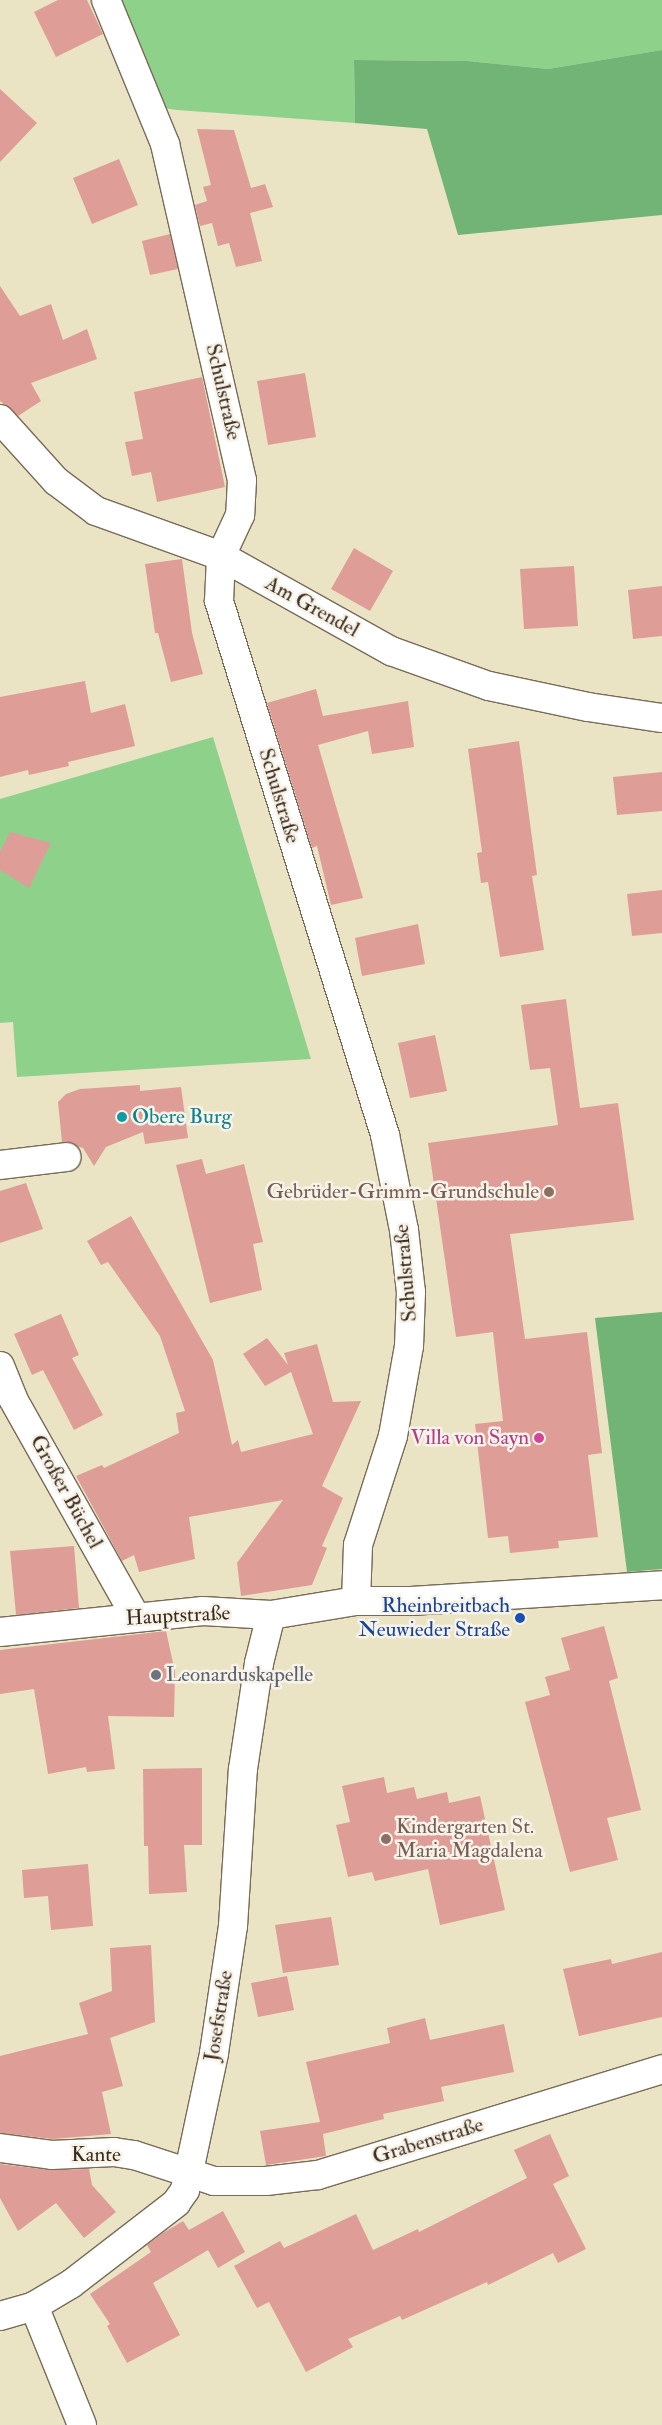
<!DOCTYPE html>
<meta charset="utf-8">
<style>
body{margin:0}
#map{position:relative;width:662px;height:2425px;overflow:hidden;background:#eae4c5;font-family:"IM FELL Double Pica",serif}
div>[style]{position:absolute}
.green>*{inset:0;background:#8ed18a}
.forest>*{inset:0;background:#72b376}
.building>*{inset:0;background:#de9d97}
.roads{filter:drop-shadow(1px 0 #786b58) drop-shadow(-1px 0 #786b58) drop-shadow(0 1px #786b58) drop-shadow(0 -1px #786b58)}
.minor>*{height:28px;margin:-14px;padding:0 14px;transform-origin:14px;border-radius:14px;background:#fff}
.dots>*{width:14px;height:14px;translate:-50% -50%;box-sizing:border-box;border:2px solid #f7f3e8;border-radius:50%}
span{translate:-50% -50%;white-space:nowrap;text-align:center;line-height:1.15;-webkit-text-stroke:5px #f7f3e8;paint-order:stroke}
.street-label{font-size:21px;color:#3b2a1e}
.culture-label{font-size:21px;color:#0d838f}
.left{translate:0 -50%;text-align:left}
.education-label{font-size:21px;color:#785e54}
.right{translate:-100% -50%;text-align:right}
.hotel-label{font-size:21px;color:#b23c85}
.transit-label{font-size:21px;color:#164399}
.worship-label{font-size:21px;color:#5b616d}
</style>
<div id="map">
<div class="green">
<i style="clip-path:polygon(121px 0,662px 0,662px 50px,548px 69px,467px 61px,354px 60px,355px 123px,177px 110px,164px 108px)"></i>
<i style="clip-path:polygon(213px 737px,311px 1059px,17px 1077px,13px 1022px,0 1023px,0 799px)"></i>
</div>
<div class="forest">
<i style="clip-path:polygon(662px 50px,662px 215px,458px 235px,427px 129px,355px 123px,354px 60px,467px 61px,548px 69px)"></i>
<i style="clip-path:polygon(662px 1312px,662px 1569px,627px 1572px,595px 1318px)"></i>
</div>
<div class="building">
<i style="clip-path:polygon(58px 0,87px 0,103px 34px,56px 57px,34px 12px)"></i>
<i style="clip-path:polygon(0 89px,37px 123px,0 162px)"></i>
<i style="clip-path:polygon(197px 129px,234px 130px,251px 188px,265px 184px,273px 207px,250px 213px,262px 261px,236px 267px,229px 243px,218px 246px,212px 223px,200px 226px,195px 205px,207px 201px,203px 187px,211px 185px)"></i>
<i style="clip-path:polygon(119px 159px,138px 205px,92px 224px,73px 178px)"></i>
<i style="clip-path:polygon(170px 234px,178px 269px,150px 275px,142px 241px)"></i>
<i style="clip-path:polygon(0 286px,20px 316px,51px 304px,63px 340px,87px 329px,97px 359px,31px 383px,41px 401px,18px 416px,0 401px)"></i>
<i style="clip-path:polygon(305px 373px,316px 437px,268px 445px,257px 381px)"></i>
<i style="clip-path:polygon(202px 377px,225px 487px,157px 502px,151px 472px,132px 476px,125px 442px,143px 439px,134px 392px)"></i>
<i style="clip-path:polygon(354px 548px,393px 571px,370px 611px,331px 589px)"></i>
<i style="clip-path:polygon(182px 559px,192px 633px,203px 674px,171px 682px,158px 633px,155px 633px,145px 564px)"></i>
<i style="clip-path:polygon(574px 566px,578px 626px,524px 629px,520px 569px)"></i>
<i style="clip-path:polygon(662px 586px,662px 636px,633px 639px,628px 590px)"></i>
<i style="clip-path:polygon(85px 681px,91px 713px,125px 704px,135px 746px,68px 762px,69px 766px,29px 775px,28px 770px,0 777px,0 697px)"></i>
<i style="clip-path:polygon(316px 689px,323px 716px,408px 701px,414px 747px,372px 754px,368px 731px,318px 745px,363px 898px,331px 905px,317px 846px,312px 848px,267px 703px)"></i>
<i style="clip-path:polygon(519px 741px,537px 875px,532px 876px,544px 950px,500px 957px,488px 882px,481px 883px,477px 853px,482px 852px,468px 749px)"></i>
<i style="clip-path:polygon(662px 772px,662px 811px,617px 815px,613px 777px)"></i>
<i style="clip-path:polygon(10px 832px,51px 843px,29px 888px,0 870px,0 852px)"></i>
<i style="clip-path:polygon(662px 890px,662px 933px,632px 936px,627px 894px)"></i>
<i style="clip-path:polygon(418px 924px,425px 964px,362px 976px,355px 938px)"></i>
<i style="clip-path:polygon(566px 999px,580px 1108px,618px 1103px,634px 1220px,510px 1234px,525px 1339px,587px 1332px,602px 1453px,588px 1455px,598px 1537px,558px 1541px,559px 1548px,510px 1553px,508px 1536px,488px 1538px,475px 1424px,503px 1421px,493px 1332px,456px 1337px,428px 1143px,558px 1125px,550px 1068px,530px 1070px,521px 1005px)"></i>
<i style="clip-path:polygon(435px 1035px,447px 1091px,410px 1098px,398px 1043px)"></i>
<i style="clip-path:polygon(140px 1085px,140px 1091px,181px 1087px,188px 1138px,145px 1144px,143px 1132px,106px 1147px,94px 1166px,83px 1148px,62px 1142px,58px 1102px,66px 1094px,80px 1089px)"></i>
<i style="clip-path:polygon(202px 1159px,206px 1174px,244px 1164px,263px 1242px,253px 1244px,262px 1290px,210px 1303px,176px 1165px)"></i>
<i style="clip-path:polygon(26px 1183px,43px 1229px,0 1243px,0 1191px)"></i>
<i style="clip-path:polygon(131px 1216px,213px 1360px,232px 1445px,238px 1440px,241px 1452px,313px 1434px,291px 1372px,265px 1386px,243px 1354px,267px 1338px,288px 1365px,284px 1353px,317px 1344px,333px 1402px,361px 1401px,322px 1486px,343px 1498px,322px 1546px,327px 1548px,312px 1585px,241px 1596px,237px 1563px,283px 1500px,189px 1517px,195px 1559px,139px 1572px,134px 1555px,122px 1561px,76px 1476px,102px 1465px,104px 1468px,179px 1433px,176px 1413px,185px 1411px,160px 1336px,108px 1262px,101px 1265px,87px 1241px)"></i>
<i style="clip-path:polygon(61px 1314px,79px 1355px,72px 1358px,103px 1415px,74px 1430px,43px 1370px,32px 1375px,14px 1334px)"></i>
<i style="clip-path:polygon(74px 1546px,79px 1608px,16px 1615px,10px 1551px)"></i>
<i style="clip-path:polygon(604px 1626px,618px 1678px,609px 1681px,641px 1810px,607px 1818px,618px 1860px,570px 1872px,525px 1702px,550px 1695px,545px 1677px,570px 1670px,561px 1638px)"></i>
<i style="clip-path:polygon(166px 1631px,175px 1672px,174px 1717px,108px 1716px,115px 1769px,87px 1772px,86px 1767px,48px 1774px,34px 1689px,0 1694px,0 1650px)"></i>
<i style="clip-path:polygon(202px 1768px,202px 1845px,184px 1845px,187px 1892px,149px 1894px,148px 1846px,144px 1846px,143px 1769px)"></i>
<i style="clip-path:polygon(384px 1777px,387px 1793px,414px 1787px,417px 1799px,447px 1792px,449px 1803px,480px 1796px,505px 1910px,440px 1925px,428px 1869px,375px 1881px,372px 1872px,348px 1877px,336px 1825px,350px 1822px,342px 1786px)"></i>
<i style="clip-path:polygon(88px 1864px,93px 1926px,51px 1930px,48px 1896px,24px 1898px,22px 1870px)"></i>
<i style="clip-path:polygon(331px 1917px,339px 1965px,283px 1973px,275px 1925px)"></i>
<i style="clip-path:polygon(151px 1945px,155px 2022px,110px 2038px,123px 2086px,102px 2092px,111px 2134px,53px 2139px,0 2133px,0 2056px,88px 2034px,79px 2003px,112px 1991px,110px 1948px)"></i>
<i style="clip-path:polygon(662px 1952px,662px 2017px,579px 2036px,563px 1969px,611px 1959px,612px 1964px)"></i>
<i style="clip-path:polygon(287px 1976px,294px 2010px,258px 2017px,251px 1983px)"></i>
<i style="clip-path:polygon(425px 2018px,430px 2040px,504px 2024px,514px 2072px,441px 2087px,444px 2101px,383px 2114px,384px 2119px,323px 2134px,326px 2156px,266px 2165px,260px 2131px,320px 2122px,306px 2062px,390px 2043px,387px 2028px)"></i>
<i style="clip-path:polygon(550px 2134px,569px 2176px,553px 2184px,586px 2249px,558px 2263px,553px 2253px,488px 2285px,487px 2282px,402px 2320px,400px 2316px,348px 2339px,353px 2347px,306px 2372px,269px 2302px,257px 2308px,234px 2266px,280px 2241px,284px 2248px,356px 2214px,373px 2250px,418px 2229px,419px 2232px,527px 2178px,514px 2150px)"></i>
<i style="clip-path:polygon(0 2164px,50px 2170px,89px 2169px,92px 2185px,116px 2212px,84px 2238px,56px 2203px,18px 2231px,0 2198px)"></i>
<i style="clip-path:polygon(223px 2211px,245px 2252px,218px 2268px,208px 2250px,153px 2283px,180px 2335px,127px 2363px,107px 2326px,110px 2324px,90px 2294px,151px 2252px,147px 2245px,163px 2233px,183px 2221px,189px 2230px)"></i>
</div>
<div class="roads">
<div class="minor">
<i style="left:106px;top:0;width:156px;rotate:67.7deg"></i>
<i style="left:165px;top:144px;width:345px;rotate:77.1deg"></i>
<i style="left:242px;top:480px;width:35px;rotate:93deg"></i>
<i style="left:240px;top:515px;width:45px;rotate:114.9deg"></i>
<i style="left:221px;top:556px;width:45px;rotate:92.5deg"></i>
<i style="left:219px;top:601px;width:559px;rotate:72.73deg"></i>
<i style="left:385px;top:1135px;width:97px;rotate:78.7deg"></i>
<i style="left:404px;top:1230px;width:62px;rotate:83.6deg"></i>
<i style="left:411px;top:1292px;width:54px;rotate:92.1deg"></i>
<i style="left:409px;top:1346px;width:91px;rotate:100.1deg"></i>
<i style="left:393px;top:1436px;width:114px;rotate:107.8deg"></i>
<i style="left:358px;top:1545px;width:56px;rotate:92deg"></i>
<i style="left:0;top:419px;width:84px;rotate:47.9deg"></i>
<i style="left:56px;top:481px;width:50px;rotate:36.9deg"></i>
<i style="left:96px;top:511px;width:133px;rotate:19.8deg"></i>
<i style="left:221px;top:556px;width:195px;rotate:29.2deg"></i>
<i style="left:391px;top:651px;width:104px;rotate:19.7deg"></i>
<i style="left:489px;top:686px;width:101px;rotate:12deg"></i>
<i style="left:588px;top:707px;width:75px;rotate:8.5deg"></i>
<i style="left:0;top:1165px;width:67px;rotate:-6.8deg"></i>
<i style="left:0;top:1366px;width:35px;rotate:68deg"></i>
<i style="left:13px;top:1399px;width:250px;rotate:60.6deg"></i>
<i style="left:0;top:1632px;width:204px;rotate:-5.9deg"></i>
<i style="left:203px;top:1611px;width:68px;rotate:3.4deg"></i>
<i style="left:271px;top:1615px;width:86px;rotate:-9.4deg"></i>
<i style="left:356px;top:1601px;width:55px"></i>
<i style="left:411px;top:1601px;width:252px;rotate:-3.6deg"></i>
<i style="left:0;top:2148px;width:52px;rotate:7.7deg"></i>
<i style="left:52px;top:2155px;width:62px;rotate:-2.8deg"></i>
<i style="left:114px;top:2152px;width:20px;rotate:9deg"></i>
<i style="left:134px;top:2155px;width:84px;rotate:18deg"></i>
<i style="left:214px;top:2181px;width:52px"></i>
<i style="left:266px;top:2181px;width:52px;rotate:-6.6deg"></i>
<i style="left:318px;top:2175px;width:360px;rotate:-17.1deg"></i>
<i style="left:34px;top:2306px;width:128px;rotate:68deg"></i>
<i style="left:0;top:2316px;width:35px;rotate:-16deg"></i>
<i style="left:34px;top:2306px;width:43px;rotate:-30.7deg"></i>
<i style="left:71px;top:2284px;width:133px;rotate:-37.6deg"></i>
<i style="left:176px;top:2203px;width:16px;rotate:-55deg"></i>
<i style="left:185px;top:2190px;width:140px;rotate:-78deg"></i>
<i style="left:214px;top:2053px;width:128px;rotate:-81.5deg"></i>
<i style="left:233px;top:1926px;width:157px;rotate:-86.4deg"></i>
<i style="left:243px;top:1769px;width:107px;rotate:-81.4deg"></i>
<i style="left:259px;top:1663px;width:49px;rotate:-76deg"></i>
</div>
</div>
<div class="dots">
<i style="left:122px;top:1117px;background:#0f9aa8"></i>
<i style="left:549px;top:1192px;background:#8d6e63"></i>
<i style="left:539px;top:1438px;background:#d1479c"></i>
<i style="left:520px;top:1618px;background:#1a4fb4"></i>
<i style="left:156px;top:1675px;background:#6b7280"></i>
<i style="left:386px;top:1839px;background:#8d6e63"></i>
</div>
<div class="street-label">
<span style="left:223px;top:392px;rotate:77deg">Schulstraße</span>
<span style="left:312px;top:607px;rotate:29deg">Am Grendel</span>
<span style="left:279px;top:796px;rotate:73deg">Schulstraße</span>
<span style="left:406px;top:1273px;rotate:-95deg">Schulstraße</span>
<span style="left:66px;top:1492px;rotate:61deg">Großer Büchel</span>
<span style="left:178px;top:1616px;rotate:-3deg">Hauptstraße</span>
<span style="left:219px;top:2016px;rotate:-81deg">Josefstraße</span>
<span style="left:428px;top:2141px;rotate:-17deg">Grabenstraße</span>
<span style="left:96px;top:2155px">Kante</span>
</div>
<div class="culture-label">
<span class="left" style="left:132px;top:1117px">Obere Burg</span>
</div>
<div class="education-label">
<span class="right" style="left:539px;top:1192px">Gebrüder-Grimm-Grundschule</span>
<span class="left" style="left:396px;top:1839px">Kindergarten St.<br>Maria Magdalena</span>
</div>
<div class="hotel-label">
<span class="right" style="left:529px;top:1438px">Villa von Sayn</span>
</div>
<div class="transit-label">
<span class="right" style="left:510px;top:1618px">Rheinbreitbach<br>Neuwieder Straße</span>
</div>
<div class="worship-label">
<span class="left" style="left:166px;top:1675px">Leonarduskapelle</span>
</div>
</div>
